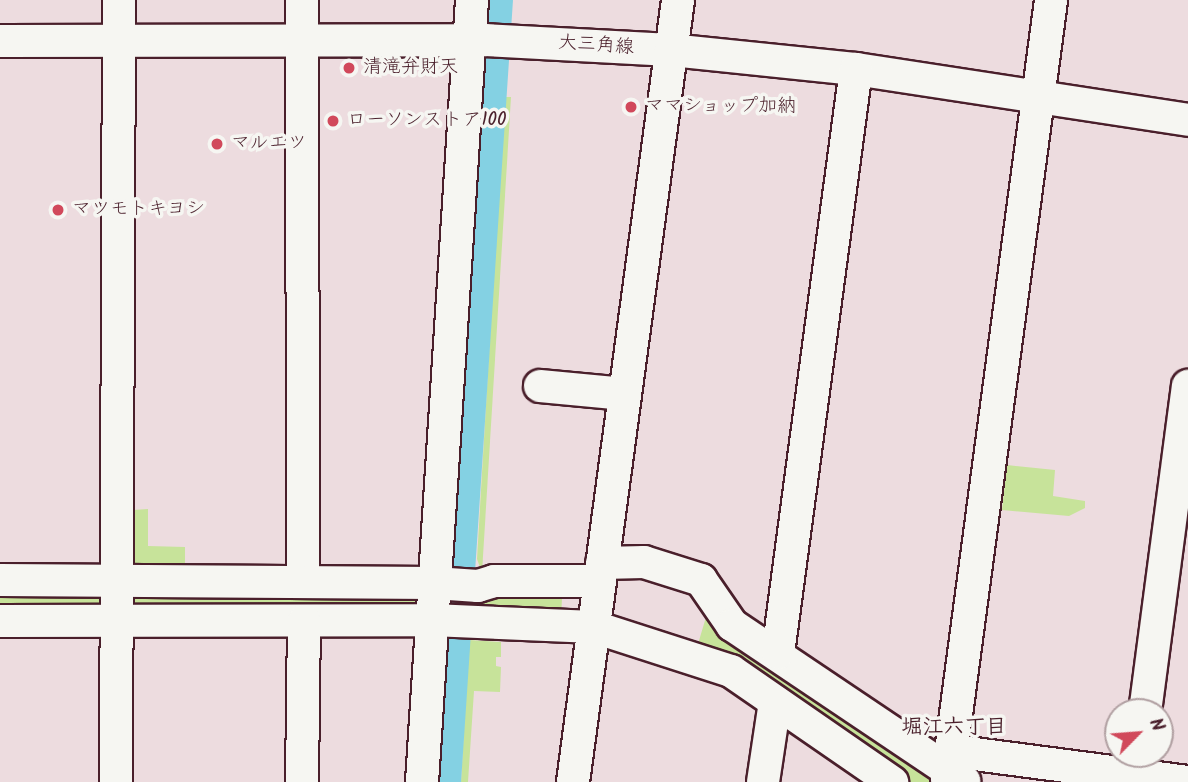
<!DOCTYPE html>
<meta charset="utf-8">
<style>
body{margin:0}
#map{position:relative;width:1188px;height:782px;overflow:hidden;background:#eddcdf;font-family:Kalam,"Klee One",sans-serif}
div>[style]{position:absolute}
.green>*{inset:0;background:#c7e39a}
.canal>*{height:23px;margin:-11.5px;padding:0 11.5px;transform-origin:11.5px;border-radius:11.5px;background:#84d1e3}
.roads{filter:drop-shadow(2px 0 #4a1f2b) drop-shadow(-2px 0 #4a1f2b) drop-shadow(0 2px #4a1f2b) drop-shadow(0 -2px #4a1f2b)}
.minor>*{height:32px;margin:-16px;padding:0 16px;transform-origin:16px;border-radius:16px;background:#f6f6f2}
.dots>*{width:19px;height:19px;translate:-50% -50%;box-sizing:border-box;border:4px solid #f6f6f2;border-radius:50%}
span{translate:-50% -50%;white-space:nowrap;text-align:center;line-height:1.15;-webkit-text-stroke:7px #f6f6f2;paint-order:stroke}
.street-label{font-size:19px;color:#4a1f2b}
.poi-label{font-size:19px;color:#4a1f2b}
.left{translate:0 -50%;text-align:left}
.neighbourhood-label{font-size:21px;color:#4a1f2b;font-weight:700}
.north{position:absolute;left:1104px;top:698px;width:70px;height:70px;box-sizing:border-box;background:#f6f6f2;border:2px solid #b1a0a2;border-radius:50%;rotate:65deg;font-size:19px;font-weight:700;line-height:28px;text-align:center;color:#4a1f2b}
.north::after{content:'';display:block;margin:auto;width:24px;height:32px;background:#d1495b;clip-path:polygon(50% 0,100% 100%,50% 72%,0 100%)}
</style>
<div id="map">
<div class="green">
<i style="clip-path:polygon(482px 85px,486px 85px,450px 575px)"></i>
<i style="clip-path:polygon(504px 97px,511px 97px,482px 573px,477px 559px)"></i>
<i style="clip-path:polygon(1007px 465px,1055px 470px,1053px 496px,1085px 501px,1085px 508px,1069px 516px,1002px 510px)"></i>
<i style="clip-path:polygon(148px 509px,148px 546px,185px 547px,185px 573px,134px 572px,133px 510px)"></i>
<i style="clip-path:polygon(0 589px,103px 590px,104px 614px,0 614px)"></i>
<i style="clip-path:polygon(134px 589px,416px 592px,417px 615px,135px 616px)"></i>
<i style="clip-path:polygon(479px 596px,562px 598px,561px 618px,479px 618px)"></i>
<i style="clip-path:polygon(709px 607px,938px 769px,936px 782px,910px 782px,733px 663px,695px 654px)"></i>
<i style="clip-path:polygon(469px 640px,501px 642px,501px 657px,496px 657px,496px 666px,501px 667px,500px 692px,474px 691px,468px 782px,461px 782px)"></i>
</div>
<div class="canal">
<i style="left:449px;top:782px;width:784px;rotate:-86.2deg"></i>
</div>
<div class="roads">
<div class="minor">
<i style="left:302px;top:0;width:581px;rotate:89.9deg"></i>
<i style="left:0;top:41px;width:485px;rotate:-0.1deg"></i>
<i style="left:485px;top:40px;width:186px;rotate:3.1deg"></i>
<i style="left:671px;top:50px;width:186px;rotate:5.9deg"></i>
<i style="left:856px;top:69px;width:336px;rotate:8.7deg"></i>
<i style="left:540px;top:386px;width:85px;rotate:5.4deg"></i>
<i style="left:602px;top:563px;width:42px;rotate:-1.4deg"></i>
<i style="left:644px;top:562px;width:60px;rotate:17.5deg"></i>
<i style="left:701px;top:580px;width:55px;rotate:55.4deg"></i>
<i style="left:732px;top:625px;width:280px;rotate:33.9deg"></i>
<i style="left:0;top:580px;width:434px;rotate:0.4deg"></i>
<i style="left:434px;top:583px;width:44px;rotate:3.9deg"></i>
<i style="left:478px;top:586px;width:17px;rotate:-17deg"></i>
<i style="left:494px;top:581px;width:106px"></i>
<i style="left:0;top:621px;width:432px;rotate:-0.1deg"></i>
<i style="left:432px;top:620px;width:162px;rotate:2.5deg"></i>
<i style="left:594px;top:627px;width:144px;rotate:17.8deg"></i>
<i style="left:731px;top:671px;width:196px;rotate:34.6deg"></i>
<i style="left:778px;top:653px;width:589px;rotate:-82.39deg"></i>
<i style="left:1145px;top:712px;width:329px;rotate:-82.5deg"></i>
<i style="left:952px;top:751px;width:238px;rotate:7.5deg"></i>
<i style="left:116px;top:782px;width:782px;rotate:-89.78deg"></i>
<i style="left:302px;top:782px;width:161px;rotate:-89.3deg"></i>
<i style="left:422px;top:782px;width:784px;rotate:-86.34deg"></i>
<i style="left:573px;top:782px;width:789px;rotate:-82.35deg"></i>
<i style="left:763px;top:782px;width:81px;rotate:-81.5deg"></i>
<i style="left:947px;top:782px;width:789px;rotate:-82.42deg"></i>
</div>
</div>
<div class="dots">
<i style="left:349px;top:68px;background:#d1495b"></i>
<i style="left:631px;top:107px;background:#d1495b"></i>
<i style="left:333px;top:121px;background:#d1495b"></i>
<i style="left:217px;top:144px;background:#d1495b"></i>
<i style="left:58px;top:210px;background:#d1495b"></i>
</div>
<div class="street-label">
<span style="left:596px;top:46px;rotate:4deg">大三角線</span>
</div>
<div class="poi-label">
<span class="left" style="left:363px;top:68px">清滝弁財天</span>
<span class="left" style="left:645px;top:107px">ママショップ加納</span>
<span class="left" style="left:347px;top:121px">ローソンストア100</span>
<span class="left" style="left:231px;top:144px">マルエツ</span>
<span class="left" style="left:72px;top:210px">マツモトキヨシ</span>
</div>
<div class="neighbourhood-label">
<span style="left:954px;top:728px">堀江六丁目</span>
</div>
<div class="north">N</div>
</div>
